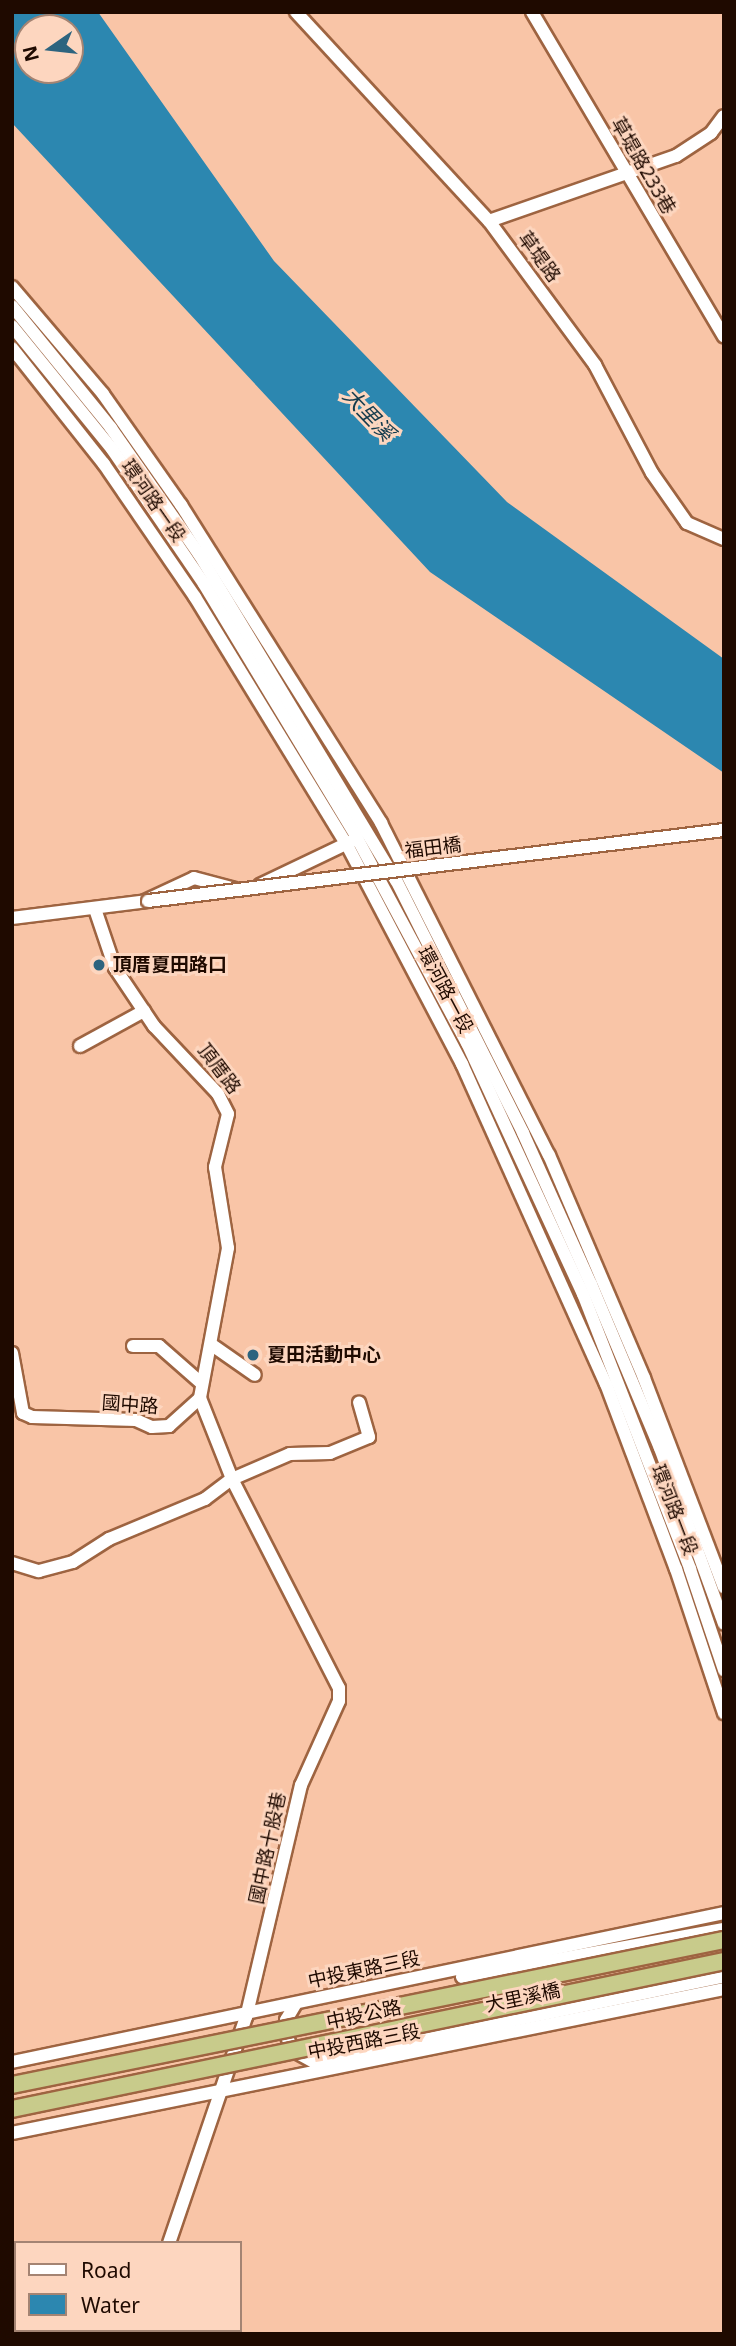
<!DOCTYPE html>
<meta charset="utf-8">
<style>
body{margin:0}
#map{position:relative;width:736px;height:2346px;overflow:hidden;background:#f9c5a7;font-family:"Noto Sans","Noto Sans TC",sans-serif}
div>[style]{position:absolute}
.water>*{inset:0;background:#2c87b0}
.roads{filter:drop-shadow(2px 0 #9e6441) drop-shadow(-2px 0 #9e6441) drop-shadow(0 2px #9e6441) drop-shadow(0 -2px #9e6441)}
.minor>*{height:12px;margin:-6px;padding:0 6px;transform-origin:6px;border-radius:6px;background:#fff}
.bridges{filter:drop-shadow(2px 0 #9e6441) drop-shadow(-2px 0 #9e6441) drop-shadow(0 2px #9e6441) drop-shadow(0 -2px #9e6441)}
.minor-bridge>*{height:12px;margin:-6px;padding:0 6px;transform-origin:6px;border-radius:6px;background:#fff}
.major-bridge>*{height:16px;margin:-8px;padding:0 8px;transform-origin:8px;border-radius:8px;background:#c8cb8b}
.dots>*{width:19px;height:19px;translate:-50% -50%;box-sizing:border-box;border:4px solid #fdd6bf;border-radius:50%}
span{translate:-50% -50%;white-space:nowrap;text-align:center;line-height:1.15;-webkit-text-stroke:6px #fdd6bf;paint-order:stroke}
.street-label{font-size:19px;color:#1f0a00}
.poi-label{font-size:19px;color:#1f0a00;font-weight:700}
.left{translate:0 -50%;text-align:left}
.water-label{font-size:21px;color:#143b4d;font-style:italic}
.frame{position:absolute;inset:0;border:14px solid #1f0a00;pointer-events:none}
.legend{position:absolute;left:14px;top:2241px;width:228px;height:91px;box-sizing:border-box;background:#fdd6bf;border:2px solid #a48473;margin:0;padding:9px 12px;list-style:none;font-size:21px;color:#1f0a00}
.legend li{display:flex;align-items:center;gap:14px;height:35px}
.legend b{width:35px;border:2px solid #a48473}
.north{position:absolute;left:14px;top:14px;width:70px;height:70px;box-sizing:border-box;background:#fdd6bf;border:2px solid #a48473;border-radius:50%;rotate:256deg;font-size:19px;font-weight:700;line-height:28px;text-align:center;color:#1f0a00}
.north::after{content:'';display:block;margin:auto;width:24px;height:32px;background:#2d647f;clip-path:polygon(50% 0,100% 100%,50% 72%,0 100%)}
</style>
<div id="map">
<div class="water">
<i style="clip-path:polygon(evenodd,12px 12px,98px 12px,274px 261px,507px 502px,724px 659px,724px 773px,430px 572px,12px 123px,12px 12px,28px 28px,70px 28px,70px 70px,28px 70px,28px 28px)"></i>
</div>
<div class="roads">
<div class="minor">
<i style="left:296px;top:12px;width:284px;rotate:47.3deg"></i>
<i style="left:489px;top:221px;width:179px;rotate:53.6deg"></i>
<i style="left:595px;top:365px;width:122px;rotate:62.2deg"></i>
<i style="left:652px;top:473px;width:61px;rotate:55deg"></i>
<i style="left:687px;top:523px;width:40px;rotate:23.4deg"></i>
<i style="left:532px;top:12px;width:377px;rotate:59.4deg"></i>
<i style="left:489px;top:221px;width:198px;rotate:-19.2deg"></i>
<i style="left:676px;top:156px;width:42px;rotate:-33.3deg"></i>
<i style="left:711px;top:133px;width:21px;rotate:-53deg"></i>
<i style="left:12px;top:287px;width:140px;rotate:49.6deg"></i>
<i style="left:103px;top:394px;width:136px;rotate:54.9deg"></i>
<i style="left:181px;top:505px;width:376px;rotate:57.8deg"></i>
<i style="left:381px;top:823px;width:372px;rotate:63.2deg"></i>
<i style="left:549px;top:1155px;width:242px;rotate:66.9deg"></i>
<i style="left:644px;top:1378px;width:224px;rotate:69.1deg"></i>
<i style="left:12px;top:306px;width:157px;rotate:50.9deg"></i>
<i style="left:111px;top:428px;width:154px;rotate:55.1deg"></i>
<i style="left:199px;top:554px;width:381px;rotate:58.9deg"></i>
<i style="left:396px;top:880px;width:283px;rotate:63.3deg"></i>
<i style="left:523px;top:1133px;width:166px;rotate:65.8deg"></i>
<i style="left:591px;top:1284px;width:178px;rotate:67.2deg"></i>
<i style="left:660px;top:1448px;width:187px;rotate:70deg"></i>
<i style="left:12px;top:326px;width:159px;rotate:50.9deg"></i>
<i style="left:112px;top:449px;width:163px;rotate:55.7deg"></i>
<i style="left:204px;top:584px;width:297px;rotate:58.9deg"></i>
<i style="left:357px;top:838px;width:233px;rotate:61.8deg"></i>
<i style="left:467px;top:1043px;width:277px;rotate:65.2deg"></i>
<i style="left:583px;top:1294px;width:295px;rotate:68.7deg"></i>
<i style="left:690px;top:1569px;width:107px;rotate:71.4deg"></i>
<i style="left:12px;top:348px;width:148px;rotate:51.6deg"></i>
<i style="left:104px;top:464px;width:161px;rotate:55.6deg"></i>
<i style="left:195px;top:597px;width:289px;rotate:58.5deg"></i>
<i style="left:346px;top:843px;width:250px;rotate:62.3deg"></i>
<i style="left:462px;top:1064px;width:351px;rotate:65.8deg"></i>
<i style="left:606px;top:1384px;width:198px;rotate:69.3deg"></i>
<i style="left:676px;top:1569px;width:152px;rotate:71.6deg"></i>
<i style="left:260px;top:885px;width:104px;rotate:-25.6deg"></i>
<i style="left:145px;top:901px;width:54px;rotate:-25.1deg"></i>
<i style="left:194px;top:878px;width:42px;rotate:15deg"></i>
<i style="left:95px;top:909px;width:62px;rotate:71.3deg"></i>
<i style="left:115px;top:968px;width:70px;rotate:56.1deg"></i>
<i style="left:154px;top:1026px;width:93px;rotate:46.7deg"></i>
<i style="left:218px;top:1094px;width:22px;rotate:63deg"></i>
<i style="left:228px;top:1114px;width:55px;rotate:103.8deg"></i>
<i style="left:215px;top:1167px;width:82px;rotate:80.9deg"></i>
<i style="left:228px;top:1248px;width:153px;rotate:100.6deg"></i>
<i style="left:200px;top:1398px;width:87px;rotate:68.4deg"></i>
<i style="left:232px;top:1479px;width:235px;rotate:62.9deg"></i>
<i style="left:339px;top:1688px;width:13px;rotate:90deg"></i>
<i style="left:339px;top:1701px;width:92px;rotate:114.3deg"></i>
<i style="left:301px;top:1785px;width:238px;rotate:103.3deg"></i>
<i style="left:246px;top:2017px;width:239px;rotate:108.8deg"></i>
<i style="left:12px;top:918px;width:137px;rotate:-7.1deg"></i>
<i style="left:80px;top:1046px;width:73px;rotate:-28.7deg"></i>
<i style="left:212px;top:1345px;width:52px;rotate:34.9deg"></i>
<i style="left:133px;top:1346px;width:26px"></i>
<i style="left:159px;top:1346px;width:55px;rotate:41.3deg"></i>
<i style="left:12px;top:1353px;width:61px;rotate:79.6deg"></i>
<i style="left:23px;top:1413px;width:10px;rotate:24deg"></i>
<i style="left:32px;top:1417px;width:104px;rotate:1.7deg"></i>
<i style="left:136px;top:1420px;width:17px;rotate:24deg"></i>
<i style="left:152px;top:1427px;width:17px;rotate:-3deg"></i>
<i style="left:169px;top:1426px;width:42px;rotate:-42.1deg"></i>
<i style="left:12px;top:1563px;width:28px;rotate:17deg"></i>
<i style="left:39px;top:1571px;width:35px;rotate:-15deg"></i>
<i style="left:73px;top:1562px;width:43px;rotate:-32.6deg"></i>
<i style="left:109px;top:1539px;width:104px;rotate:-22.6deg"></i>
<i style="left:205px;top:1499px;width:34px;rotate:-37deg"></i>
<i style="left:232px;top:1479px;width:63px;rotate:-23.3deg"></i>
<i style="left:290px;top:1454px;width:40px;rotate:-1.4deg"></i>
<i style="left:330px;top:1453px;width:42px;rotate:-22.3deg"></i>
<i style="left:369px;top:1437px;width:36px;rotate:-106deg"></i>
<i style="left:462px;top:1977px;width:266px;rotate:-10.4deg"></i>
<i style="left:295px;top:2005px;width:17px;rotate:121deg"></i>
<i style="left:286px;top:2020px;width:14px;rotate:90deg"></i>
<i style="left:286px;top:2034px;width:17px;rotate:69deg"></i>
<i style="left:292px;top:2050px;width:25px;rotate:29deg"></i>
<i style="left:314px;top:2062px;width:419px;rotate:-11.8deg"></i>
<i style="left:12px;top:2062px;width:727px;rotate:-11.82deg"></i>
<i style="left:12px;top:2133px;width:726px;rotate:-11.43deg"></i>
<i style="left:147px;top:2334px;width:4px;rotate:-76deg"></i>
</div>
</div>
<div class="bridges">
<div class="minor-bridge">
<i style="left:148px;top:901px;width:580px;rotate:-7.03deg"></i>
</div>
<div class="major-bridge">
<i style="left:12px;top:2085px;width:727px;rotate:-11.51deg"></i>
<i style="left:12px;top:2109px;width:727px;rotate:-11.74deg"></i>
</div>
</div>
<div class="dots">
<i style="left:99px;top:965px;background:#2d647f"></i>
<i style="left:253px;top:1355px;background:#2d647f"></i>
</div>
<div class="street-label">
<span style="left:643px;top:166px;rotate:60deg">草堤路233巷</span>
<span style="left:539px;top:257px;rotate:54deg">草堤路</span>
<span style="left:153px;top:501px;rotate:55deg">環河路一段</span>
<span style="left:433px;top:848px;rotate:-7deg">福田橋</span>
<span style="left:445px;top:990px;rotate:62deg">環河路一段</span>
<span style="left:219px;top:1069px;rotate:53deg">頂厝路</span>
<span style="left:130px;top:1405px;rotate:4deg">國中路</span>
<span style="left:674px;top:1510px;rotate:69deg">環河路一段</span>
<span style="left:268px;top:1848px;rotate:-78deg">國中路十股巷</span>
<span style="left:364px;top:1970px;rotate:-12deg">中投東路三段</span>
<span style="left:523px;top:1998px;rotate:-12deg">大里溪橋</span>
<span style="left:364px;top:2015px;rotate:-12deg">中投公路</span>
<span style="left:364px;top:2042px;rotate:-11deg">中投西路三段</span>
</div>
<div class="poi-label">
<span class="left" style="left:113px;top:965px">頂厝夏田路口</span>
<span class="left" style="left:267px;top:1355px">夏田活動中心</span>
</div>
<div class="water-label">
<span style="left:369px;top:414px;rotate:46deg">大里溪</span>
</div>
<div class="frame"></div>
<ul class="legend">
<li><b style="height:9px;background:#fff"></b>Road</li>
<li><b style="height:19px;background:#2c87b0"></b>Water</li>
</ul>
<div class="north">N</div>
</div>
